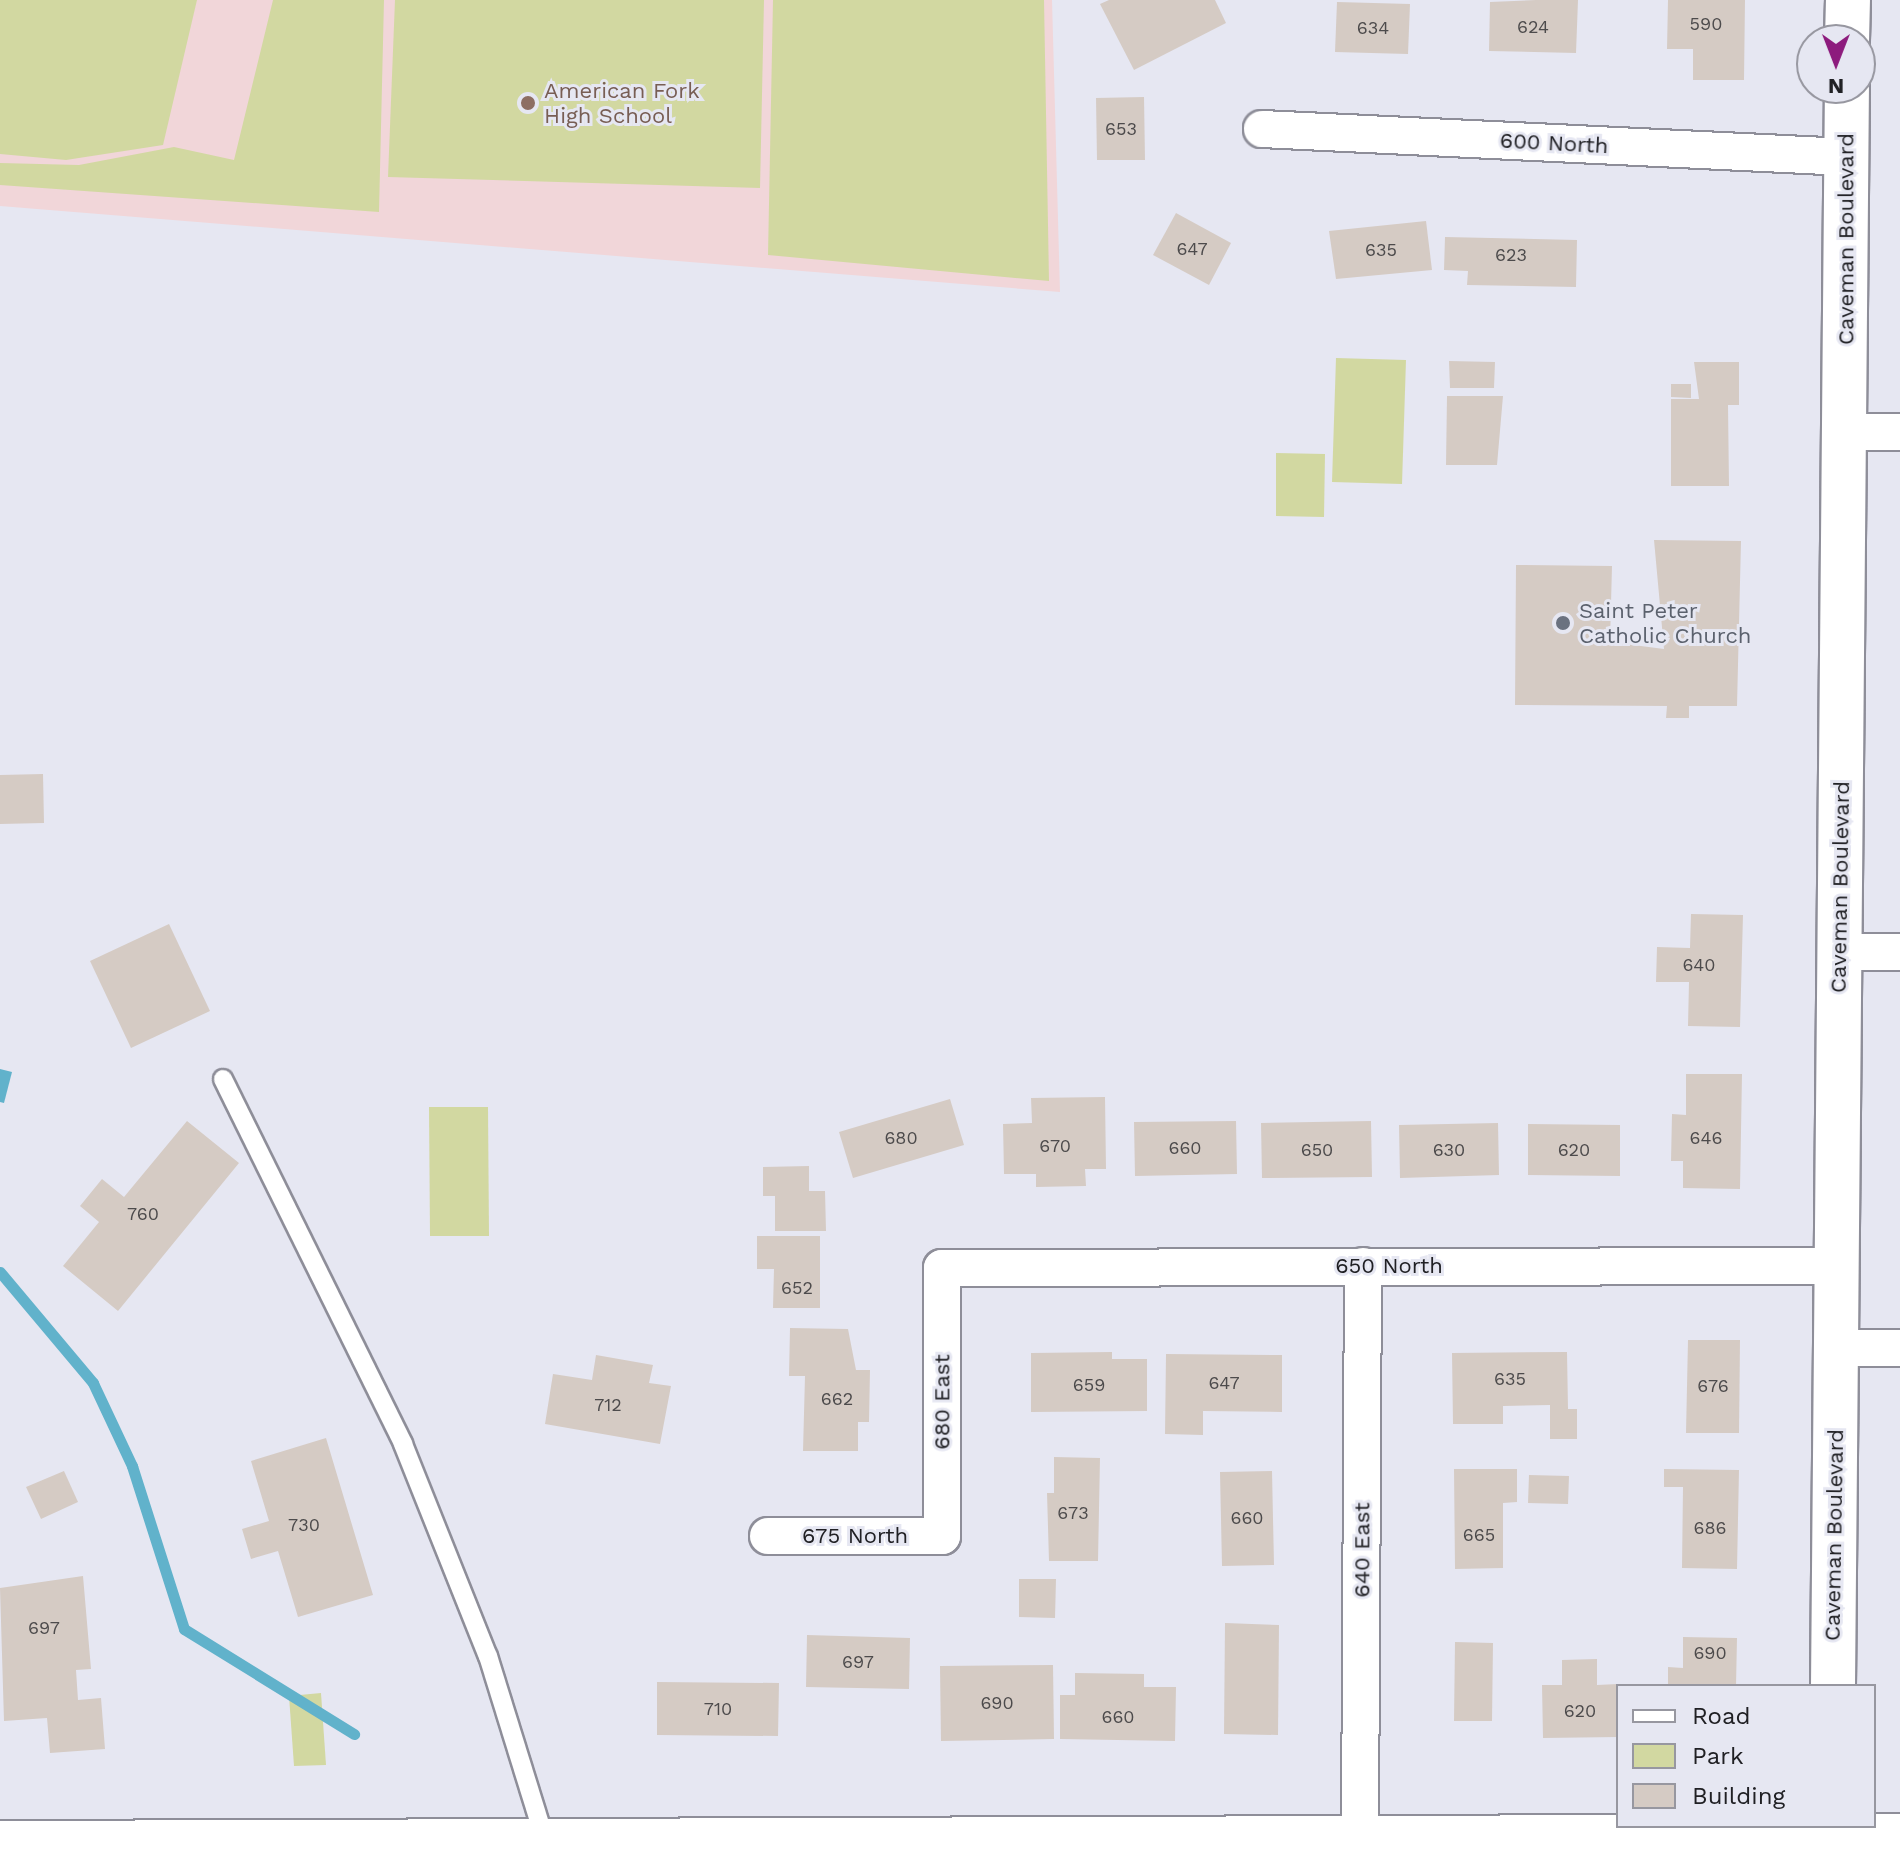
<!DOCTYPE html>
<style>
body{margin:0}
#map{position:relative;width:1900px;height:1852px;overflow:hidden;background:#e6e7f2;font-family:"Work Sans",sans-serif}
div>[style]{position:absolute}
.education>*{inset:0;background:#f1d6d9}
.green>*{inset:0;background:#d2d8a1}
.water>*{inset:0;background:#61b2cb}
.stream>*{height:11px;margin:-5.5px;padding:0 5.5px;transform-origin:5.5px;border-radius:5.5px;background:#61b2cb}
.building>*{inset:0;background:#d5cbc4}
.roads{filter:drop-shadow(2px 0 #8e8e99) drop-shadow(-2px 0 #8e8e99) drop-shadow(0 2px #8e8e99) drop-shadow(0 -2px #8e8e99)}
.service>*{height:18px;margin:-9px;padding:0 9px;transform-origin:9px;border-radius:9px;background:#fff}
.minor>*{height:36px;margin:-18px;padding:0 18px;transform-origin:18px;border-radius:18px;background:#fff}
.tertiary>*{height:44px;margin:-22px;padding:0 22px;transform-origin:22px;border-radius:22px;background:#fff}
.dots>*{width:22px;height:22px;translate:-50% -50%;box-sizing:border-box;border:4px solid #e6e7f2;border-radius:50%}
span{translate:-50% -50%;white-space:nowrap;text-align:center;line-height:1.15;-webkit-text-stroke:6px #e6e7f2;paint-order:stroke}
.number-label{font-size:18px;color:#4d4b4c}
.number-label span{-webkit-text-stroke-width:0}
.education-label{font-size:22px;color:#785e54}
.left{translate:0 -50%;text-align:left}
.street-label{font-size:22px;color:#202024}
.worship-label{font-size:22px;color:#5b616d}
.legend{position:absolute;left:1616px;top:1684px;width:260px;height:144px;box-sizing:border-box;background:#e6e7f2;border:2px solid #9797a0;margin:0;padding:10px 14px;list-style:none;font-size:24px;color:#202024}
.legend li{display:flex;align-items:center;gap:16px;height:40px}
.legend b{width:40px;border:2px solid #9797a0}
.north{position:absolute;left:1796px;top:24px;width:80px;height:80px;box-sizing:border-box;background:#e6e7f2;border:2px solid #9797a0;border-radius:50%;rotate:180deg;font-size:22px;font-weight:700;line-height:32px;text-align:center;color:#202024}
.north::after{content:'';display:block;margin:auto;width:28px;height:36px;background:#8d1b7d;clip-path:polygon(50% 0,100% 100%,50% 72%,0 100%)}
</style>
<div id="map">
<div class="education">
<i style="clip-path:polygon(0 0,1052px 0,1060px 292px,0 206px)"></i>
</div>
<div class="green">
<i style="clip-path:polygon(0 0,197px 0,163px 145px,66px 160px,0 154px)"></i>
<i style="clip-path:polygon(273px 0,384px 0,379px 212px,0 185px,0 163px,79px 165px,174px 147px,234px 160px)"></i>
<i style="clip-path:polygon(395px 0,764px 0,760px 188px,388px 177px)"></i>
<i style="clip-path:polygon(773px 0,1044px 0,1049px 281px,768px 255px)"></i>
<i style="clip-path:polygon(1336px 358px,1406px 360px,1402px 484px,1332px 482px)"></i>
<i style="clip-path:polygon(1276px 453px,1325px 454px,1324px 517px,1276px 516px)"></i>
<i style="clip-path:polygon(429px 1107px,488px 1107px,489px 1236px,430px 1236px)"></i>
<i style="clip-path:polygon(321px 1693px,326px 1765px,294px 1766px,289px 1696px)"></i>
</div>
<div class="water">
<i style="clip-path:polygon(0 1069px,12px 1072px,4px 1103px,0 1102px)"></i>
</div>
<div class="stream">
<i style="left:0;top:1272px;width:145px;rotate:50deg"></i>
<i style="left:93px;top:1383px;width:92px;rotate:64.8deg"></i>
<i style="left:132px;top:1466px;width:171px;rotate:72.3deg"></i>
<i style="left:184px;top:1629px;width:200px;rotate:31.7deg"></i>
</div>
<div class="building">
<i style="clip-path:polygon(1109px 0,1215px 0,1226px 23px,1134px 70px,1100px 4px)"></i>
<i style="clip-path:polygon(1536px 0,1578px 0,1576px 53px,1489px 51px,1490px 2px)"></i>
<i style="clip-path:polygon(1668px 0,1745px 0,1744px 80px,1693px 80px,1693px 49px,1667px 49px)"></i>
<i style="clip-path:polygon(1337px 2px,1410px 4px,1408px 54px,1335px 52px)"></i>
<i style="clip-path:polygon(1144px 97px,1145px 160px,1097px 160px,1096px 98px)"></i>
<i style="clip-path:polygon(1176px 213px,1231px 243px,1209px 285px,1153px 255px)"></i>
<i style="clip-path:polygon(1426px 221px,1432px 270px,1336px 279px,1329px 231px)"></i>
<i style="clip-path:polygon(1445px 237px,1577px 240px,1576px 287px,1467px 285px,1468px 271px,1444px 270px)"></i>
<i style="clip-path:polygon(1449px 361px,1495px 362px,1494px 388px,1450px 388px)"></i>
<i style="clip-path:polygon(1694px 362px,1739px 362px,1739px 405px,1728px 405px,1729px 486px,1671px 486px,1671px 399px,1699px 399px)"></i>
<i style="clip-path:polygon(1671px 384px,1691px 384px,1691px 398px,1671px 397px)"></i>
<i style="clip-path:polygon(1447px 396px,1503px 396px,1497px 465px,1446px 465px)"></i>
<i style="clip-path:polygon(1654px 540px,1741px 541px,1737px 706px,1689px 706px,1689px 718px,1666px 718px,1667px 706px,1515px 705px,1516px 565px,1612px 566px,1610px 642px,1664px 649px)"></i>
<i style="clip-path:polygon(43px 774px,44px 823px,0 824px,0 775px)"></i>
<i style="clip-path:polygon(1691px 914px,1743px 915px,1740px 1027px,1688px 1026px,1689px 982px,1656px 982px,1657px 947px,1690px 948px)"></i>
<i style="clip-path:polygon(169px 924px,210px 1011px,131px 1048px,90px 961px)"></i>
<i style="clip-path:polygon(1686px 1074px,1742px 1074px,1740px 1189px,1683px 1188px,1683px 1161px,1671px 1161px,1672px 1114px,1686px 1115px)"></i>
<i style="clip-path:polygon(1105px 1097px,1106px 1169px,1085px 1169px,1086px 1186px,1036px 1187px,1036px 1174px,1004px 1174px,1003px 1124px,1032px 1123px,1031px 1098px)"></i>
<i style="clip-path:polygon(950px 1099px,964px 1145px,853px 1178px,839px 1132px)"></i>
<i style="clip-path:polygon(187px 1121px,239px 1163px,118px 1311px,63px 1266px,99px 1222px,80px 1206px,102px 1179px,124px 1197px)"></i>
<i style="clip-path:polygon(1236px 1121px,1237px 1174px,1135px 1176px,1134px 1122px)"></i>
<i style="clip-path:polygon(1371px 1121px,1372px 1177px,1262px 1178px,1261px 1123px)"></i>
<i style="clip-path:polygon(1498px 1123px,1499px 1175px,1400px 1178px,1399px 1125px)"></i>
<i style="clip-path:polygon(1528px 1124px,1620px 1125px,1620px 1176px,1528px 1175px)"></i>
<i style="clip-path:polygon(809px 1166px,809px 1191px,825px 1191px,826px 1231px,775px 1231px,775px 1196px,763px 1196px,763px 1167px)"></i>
<i style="clip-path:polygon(757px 1236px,820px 1236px,820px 1308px,773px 1308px,774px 1269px,757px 1269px)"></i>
<i style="clip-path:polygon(790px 1328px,848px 1329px,856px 1370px,870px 1370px,869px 1422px,858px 1422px,858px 1451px,803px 1451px,805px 1376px,789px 1376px)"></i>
<i style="clip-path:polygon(1688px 1340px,1740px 1340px,1739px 1433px,1686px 1433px)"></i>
<i style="clip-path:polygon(1112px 1352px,1112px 1359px,1147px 1359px,1147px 1411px,1031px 1412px,1031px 1353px)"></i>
<i style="clip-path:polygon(1567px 1352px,1568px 1409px,1577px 1409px,1577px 1439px,1550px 1439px,1550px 1405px,1503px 1406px,1503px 1424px,1453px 1424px,1452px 1353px)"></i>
<i style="clip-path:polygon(1166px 1354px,1282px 1355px,1282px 1412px,1203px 1411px,1203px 1435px,1165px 1434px)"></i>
<i style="clip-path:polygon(596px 1355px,653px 1365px,649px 1383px,671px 1386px,660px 1444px,545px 1424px,553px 1374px,592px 1380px)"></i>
<i style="clip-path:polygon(326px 1438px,373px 1595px,298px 1617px,278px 1551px,251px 1559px,242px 1529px,269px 1521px,251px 1461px)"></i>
<i style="clip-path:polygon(1054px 1457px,1100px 1458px,1098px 1561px,1049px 1561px,1047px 1493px,1054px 1493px)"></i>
<i style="clip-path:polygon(1454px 1469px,1517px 1469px,1517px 1502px,1503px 1503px,1503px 1568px,1455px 1569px)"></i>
<i style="clip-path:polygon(1664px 1469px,1739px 1470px,1737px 1569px,1682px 1568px,1683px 1487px,1664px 1487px)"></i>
<i style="clip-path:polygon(64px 1471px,78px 1502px,41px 1519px,26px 1487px)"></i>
<i style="clip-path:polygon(1272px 1471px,1274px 1565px,1222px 1566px,1220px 1472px)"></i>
<i style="clip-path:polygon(1529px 1475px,1569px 1476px,1568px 1504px,1528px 1503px)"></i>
<i style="clip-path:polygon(83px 1576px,91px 1669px,76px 1670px,78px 1700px,101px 1698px,105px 1749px,50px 1753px,47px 1718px,4px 1721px,0 1588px)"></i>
<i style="clip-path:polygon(1019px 1579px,1056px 1579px,1055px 1618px,1019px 1617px)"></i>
<i style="clip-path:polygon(1225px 1623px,1279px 1625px,1278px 1735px,1224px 1734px)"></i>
<i style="clip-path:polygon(807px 1635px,910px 1638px,909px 1689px,806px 1687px)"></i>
<i style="clip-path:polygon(1683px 1637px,1737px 1638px,1736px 1686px,1668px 1686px,1668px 1667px,1683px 1668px)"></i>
<i style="clip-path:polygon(1455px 1642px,1493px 1643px,1492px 1721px,1454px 1721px)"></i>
<i style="clip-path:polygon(1597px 1659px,1597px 1685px,1618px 1684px,1618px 1737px,1543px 1738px,1542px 1685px,1562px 1685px,1562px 1660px)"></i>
<i style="clip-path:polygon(1053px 1665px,1054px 1739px,941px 1741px,940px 1666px)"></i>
<i style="clip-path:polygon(1075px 1673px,1144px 1674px,1144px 1687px,1176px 1687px,1175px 1741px,1060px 1739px,1060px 1695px,1075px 1695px)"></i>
<i style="clip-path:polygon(657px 1682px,779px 1683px,778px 1736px,657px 1735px)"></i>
</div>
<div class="roads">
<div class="service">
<i style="left:223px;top:1079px;width:407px;rotate:63.7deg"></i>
<i style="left:403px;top:1444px;width:228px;rotate:68.2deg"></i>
<i style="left:488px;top:1656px;width:193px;rotate:72.8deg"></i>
</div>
<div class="minor">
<i style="left:1262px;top:129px;width:585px;rotate:2.74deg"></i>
<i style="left:1844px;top:432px;width:56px"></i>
<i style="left:1839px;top:952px;width:61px"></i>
<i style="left:1836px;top:1348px;width:64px"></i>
<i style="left:768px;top:1536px;width:174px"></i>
<i style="left:942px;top:1536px;width:268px;rotate:-90deg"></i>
<i style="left:942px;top:1268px;width:895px;rotate:-0.13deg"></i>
<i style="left:1360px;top:1834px;width:568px;rotate:-89.7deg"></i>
</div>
<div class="tertiary">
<i style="left:1847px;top:40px;width:40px;rotate:-88.6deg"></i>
<i style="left:1833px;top:1686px;width:1598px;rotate:-89.5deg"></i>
<i style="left:0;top:1843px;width:1900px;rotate:-0.21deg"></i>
</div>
</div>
<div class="dots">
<i style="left:528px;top:103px;background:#8d6e63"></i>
<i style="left:1563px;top:623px;background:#6b7280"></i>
</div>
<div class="number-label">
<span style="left:1706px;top:24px">590</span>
<span style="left:1533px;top:27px">624</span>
<span style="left:1373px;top:28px">634</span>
<span style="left:1121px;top:129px">653</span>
<span style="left:1192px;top:249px">647</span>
<span style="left:1381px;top:250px">635</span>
<span style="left:1511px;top:255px">623</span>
<span style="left:1699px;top:965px">640</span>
<span style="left:901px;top:1138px">680</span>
<span style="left:1706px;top:1138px">646</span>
<span style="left:1055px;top:1146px">670</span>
<span style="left:1185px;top:1148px">660</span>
<span style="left:1317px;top:1150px">650</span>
<span style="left:1449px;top:1150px">630</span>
<span style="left:1574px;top:1150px">620</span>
<span style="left:143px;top:1214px">760</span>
<span style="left:797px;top:1288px">652</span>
<span style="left:1510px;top:1379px">635</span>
<span style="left:1224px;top:1383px">647</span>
<span style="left:1089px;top:1385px">659</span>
<span style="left:1713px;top:1386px">676</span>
<span style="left:837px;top:1399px">662</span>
<span style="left:608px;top:1405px">712</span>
<span style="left:1073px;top:1513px">673</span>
<span style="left:1247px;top:1518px">660</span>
<span style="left:304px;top:1525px">730</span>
<span style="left:1710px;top:1528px">686</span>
<span style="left:1479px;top:1535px">665</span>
<span style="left:44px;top:1628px">697</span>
<span style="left:1710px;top:1653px">690</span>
<span style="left:858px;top:1662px">697</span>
<span style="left:997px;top:1703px">690</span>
<span style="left:718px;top:1709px">710</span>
<span style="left:1580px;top:1711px">620</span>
<span style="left:1118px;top:1717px">660</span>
</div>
<div class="education-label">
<span class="left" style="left:544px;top:103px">American Fork<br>High School</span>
</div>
<div class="street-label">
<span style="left:1554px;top:143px;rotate:3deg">600 North</span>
<span style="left:1846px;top:239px;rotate:-90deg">Caveman Boulevard</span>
<span style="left:1840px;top:887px;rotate:-89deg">Caveman Boulevard</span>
<span style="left:1389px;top:1266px">650 North</span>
<span style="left:942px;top:1402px;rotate:-90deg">680 East</span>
<span style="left:1834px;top:1535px;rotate:-89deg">Caveman Boulevard</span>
<span style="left:855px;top:1536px">675 North</span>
<span style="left:1362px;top:1550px;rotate:-90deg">640 East</span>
</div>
<div class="worship-label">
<span class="left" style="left:1579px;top:623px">Saint Peter<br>Catholic Church</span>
</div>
<ul class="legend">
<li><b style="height:10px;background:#fff"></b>Road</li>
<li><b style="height:22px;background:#d2d8a1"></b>Park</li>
<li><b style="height:22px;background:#d5cbc4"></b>Building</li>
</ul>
<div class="north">N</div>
</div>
